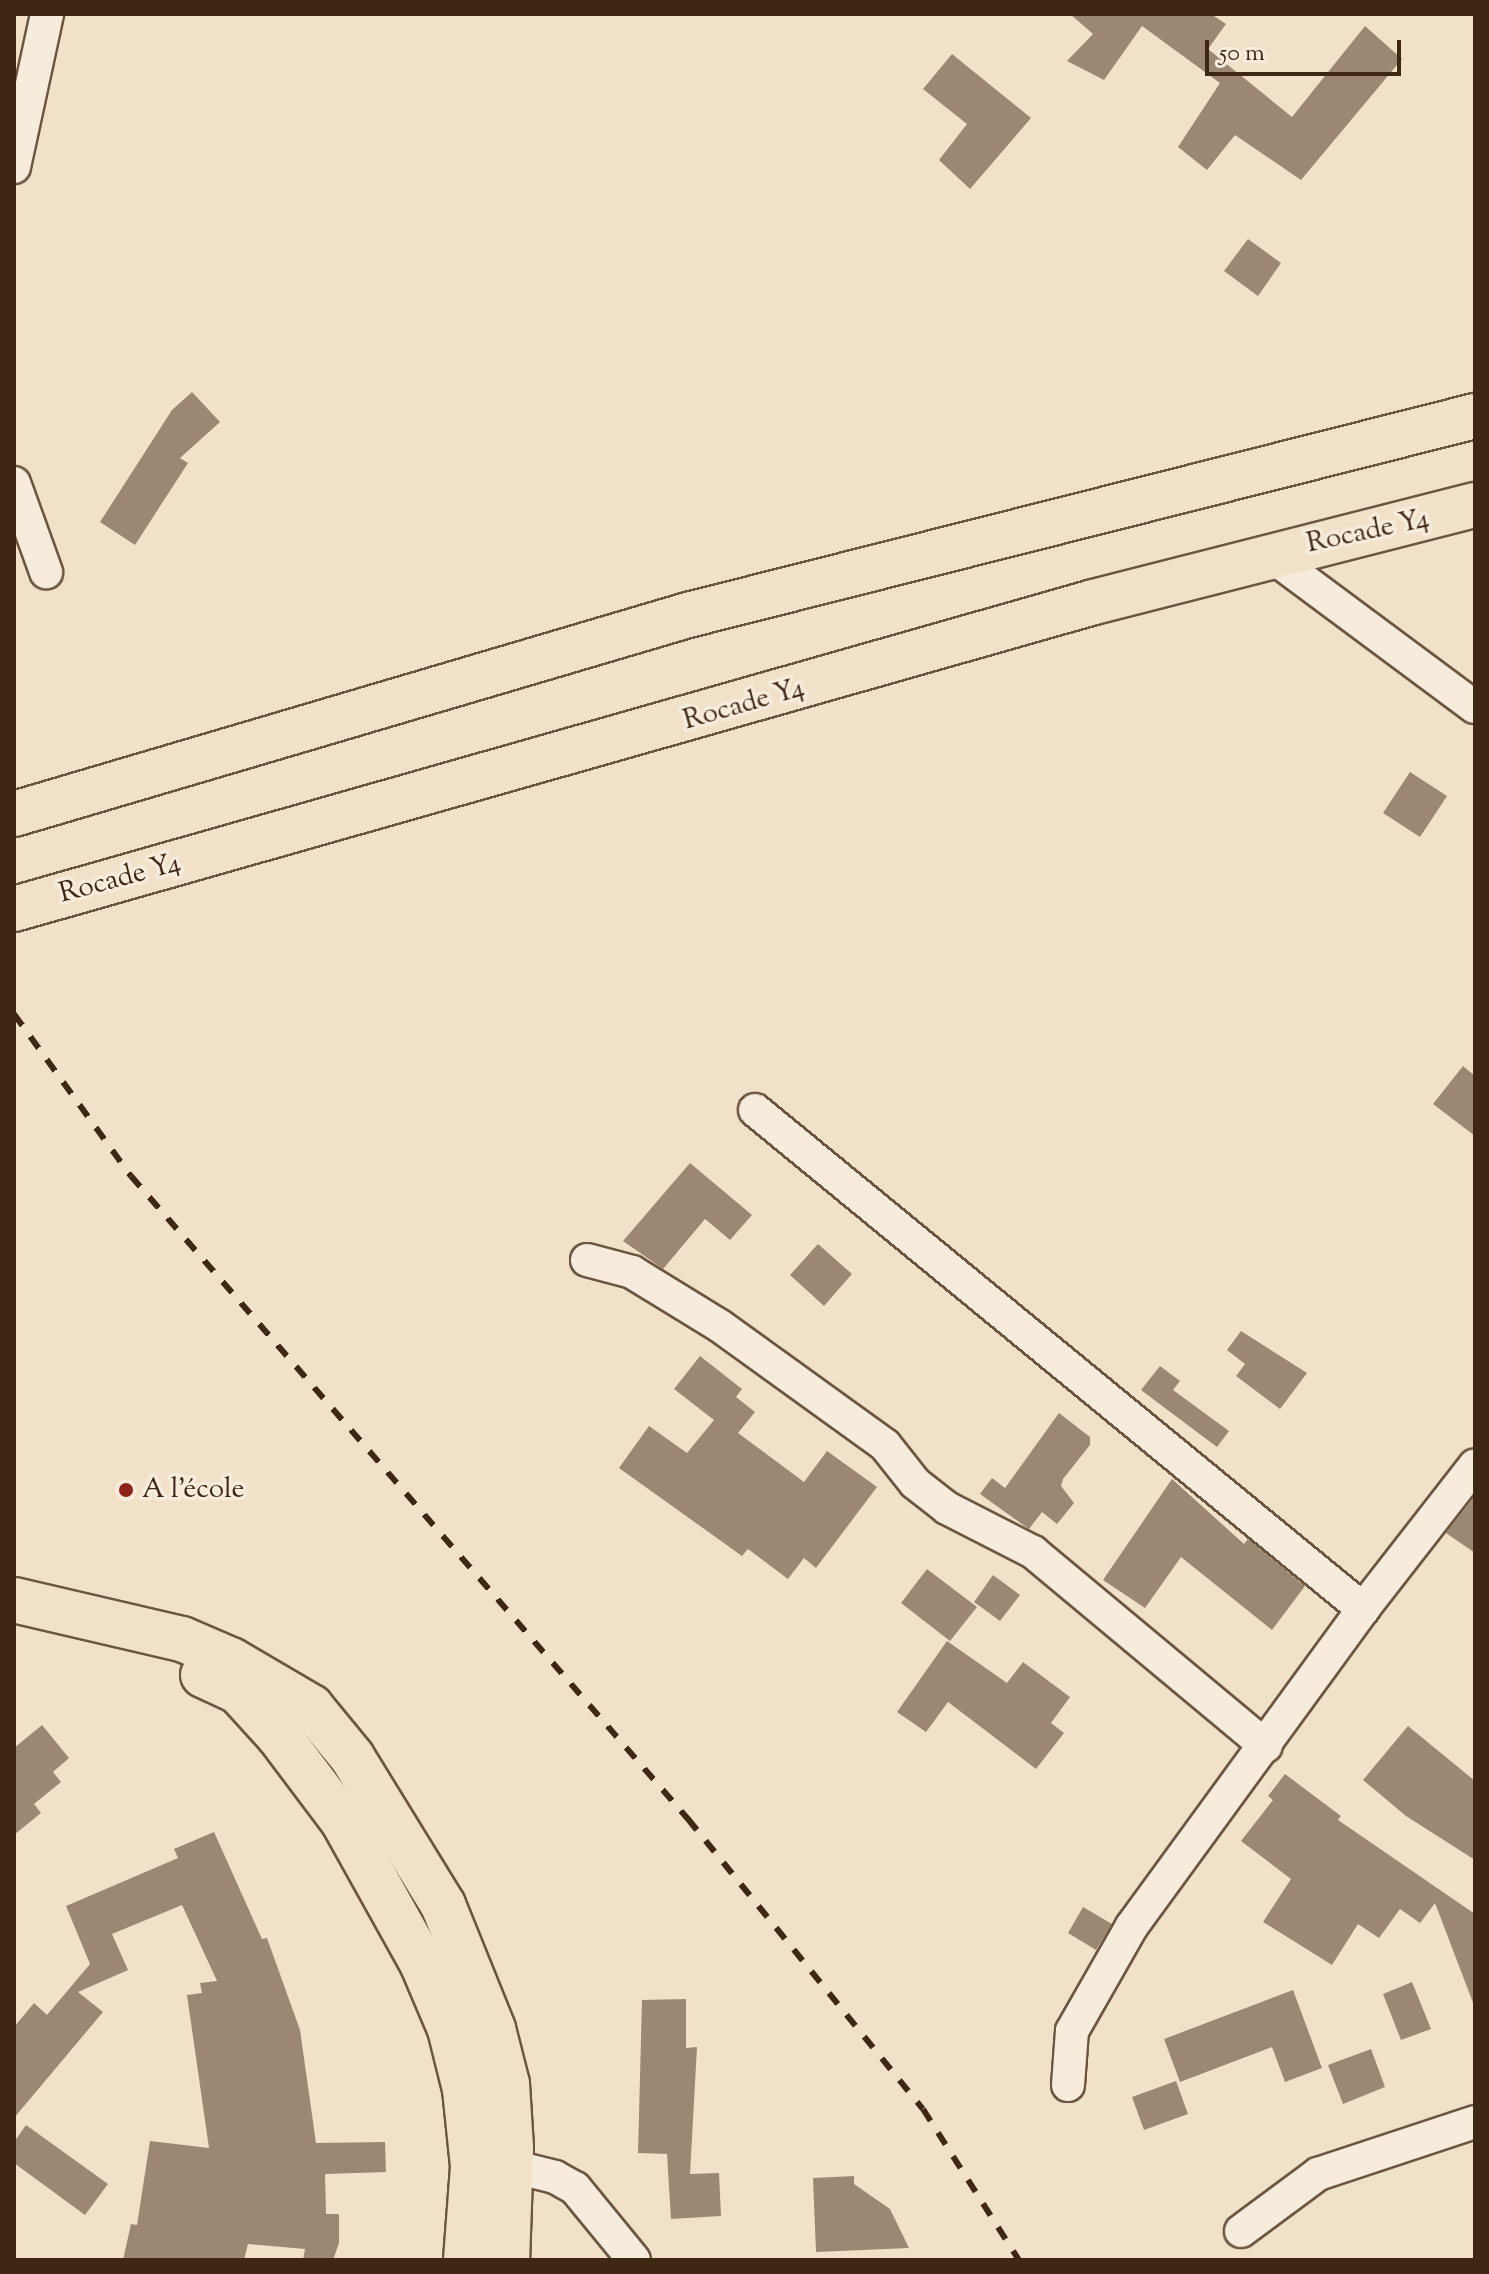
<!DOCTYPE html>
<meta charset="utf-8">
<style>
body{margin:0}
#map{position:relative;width:1489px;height:2274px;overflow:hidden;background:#f2e1c9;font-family:"Sorts Mill Goudy",serif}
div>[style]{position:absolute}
.building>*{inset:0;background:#9c8872}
.roads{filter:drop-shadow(2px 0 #6b5641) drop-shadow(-2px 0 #6b5641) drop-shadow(0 2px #6b5641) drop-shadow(0 -2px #6b5641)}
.minor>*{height:32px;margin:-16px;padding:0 16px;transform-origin:16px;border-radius:16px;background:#f7ecdc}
.primary>*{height:44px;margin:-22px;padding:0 22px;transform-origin:22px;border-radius:22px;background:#f2e1c9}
.trunk>*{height:44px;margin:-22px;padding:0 22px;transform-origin:22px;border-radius:22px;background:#f2e1c9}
.rail>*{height:6px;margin-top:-3px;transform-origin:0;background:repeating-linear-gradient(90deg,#3e2814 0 14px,transparent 0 28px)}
.dots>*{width:22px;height:22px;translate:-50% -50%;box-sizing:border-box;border:4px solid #f7ecdc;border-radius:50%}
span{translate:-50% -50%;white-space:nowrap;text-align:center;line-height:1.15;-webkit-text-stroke:7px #f7ecdc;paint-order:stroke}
.street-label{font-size:28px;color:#3e2814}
.poi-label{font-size:28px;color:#3e2814}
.left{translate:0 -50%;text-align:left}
.frame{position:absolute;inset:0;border:16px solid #3e2814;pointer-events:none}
.scale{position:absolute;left:1205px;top:40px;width:196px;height:36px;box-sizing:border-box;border:4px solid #3e2814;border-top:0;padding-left:10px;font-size:24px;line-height:28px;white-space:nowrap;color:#3e2814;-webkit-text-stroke:6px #f7ecdc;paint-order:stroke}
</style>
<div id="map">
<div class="building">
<i style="clip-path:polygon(1070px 14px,1211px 14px,1226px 24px,1208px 49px,1292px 117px,1365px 26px,1402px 59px,1301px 180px,1235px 135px,1207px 170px,1178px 147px,1220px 83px,1142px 26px,1104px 80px,1067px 61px,1093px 34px)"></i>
<i style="clip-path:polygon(952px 54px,1031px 118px,970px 189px,939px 160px,967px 124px,923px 89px)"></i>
<i style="clip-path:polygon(1248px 239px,1281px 263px,1258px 296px,1224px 271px)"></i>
<i style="clip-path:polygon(192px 392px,220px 422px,180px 458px,188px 463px,135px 545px,100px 522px,172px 410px)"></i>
<i style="clip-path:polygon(1410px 772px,1447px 796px,1420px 837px,1383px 813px)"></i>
<i style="clip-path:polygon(1463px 1066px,1475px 1076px,1475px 1136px,1433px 1104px)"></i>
<i style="clip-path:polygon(690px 1163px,752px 1215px,730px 1240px,705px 1219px,663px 1269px,623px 1241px)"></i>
<i style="clip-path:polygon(818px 1244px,852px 1274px,824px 1306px,790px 1275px)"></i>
<i style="clip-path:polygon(1241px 1331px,1307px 1373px,1280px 1409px,1236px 1376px,1245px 1364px,1227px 1350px)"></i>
<i style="clip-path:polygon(700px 1356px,742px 1389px,736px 1397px,755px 1412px,738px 1433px,804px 1482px,827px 1451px,877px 1487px,816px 1568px,804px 1558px,788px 1579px,748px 1549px,742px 1556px,619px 1468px,649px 1426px,687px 1453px,714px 1420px,674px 1389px)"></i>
<i style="clip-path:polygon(1160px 1366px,1180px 1381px,1173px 1390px,1229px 1431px,1217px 1447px,1141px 1390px)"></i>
<i style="clip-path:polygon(1059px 1413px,1090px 1437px,1090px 1445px,1063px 1479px,1061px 1486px,1074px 1503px,1057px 1524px,1042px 1512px,1029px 1529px,980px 1494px,992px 1478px,1005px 1488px)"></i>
<i style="clip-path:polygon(1172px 1479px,1244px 1544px,1248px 1539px,1305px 1586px,1272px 1630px,1181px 1557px,1145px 1608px,1103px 1580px)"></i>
<i style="clip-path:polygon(1475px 1496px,1475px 1553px,1446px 1533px)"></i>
<i style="clip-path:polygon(927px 1569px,977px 1607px,950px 1641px,901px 1603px)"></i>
<i style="clip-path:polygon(993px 1575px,1020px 1595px,1000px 1621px,974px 1602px)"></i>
<i style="clip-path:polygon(947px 1641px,1007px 1683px,1023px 1662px,1070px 1697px,1051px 1723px,1064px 1733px,1036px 1769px,948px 1702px,926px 1732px,897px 1712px)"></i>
<i style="clip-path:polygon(42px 1725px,69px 1758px,53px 1772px,61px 1782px,34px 1804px,41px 1813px,14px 1835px,14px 1748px)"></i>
<i style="clip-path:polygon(1408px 1726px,1475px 1781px,1475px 1860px,1406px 1816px,1363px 1780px)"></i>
<i style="clip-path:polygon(1285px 1774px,1341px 1816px,1338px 1820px,1475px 1914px,1475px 2008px,1435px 1903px,1420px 1923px,1400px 1909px,1379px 1938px,1358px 1924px,1332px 1965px,1263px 1922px,1291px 1879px,1241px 1841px,1273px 1800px,1268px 1796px)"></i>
<i style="clip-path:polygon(214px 1832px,262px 1939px,267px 1938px,300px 2030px,316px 2143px,385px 2142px,386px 2172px,325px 2174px,326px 2214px,339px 2214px,339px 2243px,333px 2260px,303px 2260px,305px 2249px,248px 2244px,244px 2260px,123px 2260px,131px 2224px,137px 2225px,150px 2141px,209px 2148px,187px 1995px,202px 1993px,200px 1983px,217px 1981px,182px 1905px,112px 1934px,128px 1970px,78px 1992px,103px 2012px,14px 2118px,14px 2027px,34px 2003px,47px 2015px,90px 1964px,66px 1906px,178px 1858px,174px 1849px)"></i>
<i style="clip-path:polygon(1083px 1907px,1112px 1924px,1096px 1950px,1068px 1933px)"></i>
<i style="clip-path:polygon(1412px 1982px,1431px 2029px,1401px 2040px,1383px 1994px)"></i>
<i style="clip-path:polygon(1293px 1990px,1322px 2068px,1285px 2082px,1272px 2047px,1180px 2082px,1164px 2039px)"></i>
<i style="clip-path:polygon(686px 1999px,686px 2048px,697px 2047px,690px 2174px,719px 2173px,721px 2216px,671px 2219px,667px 2154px,638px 2153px,642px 2000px)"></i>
<i style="clip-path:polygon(1371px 2049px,1385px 2087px,1343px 2104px,1328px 2065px)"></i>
<i style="clip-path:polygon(1176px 2081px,1188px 2114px,1144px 2130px,1132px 2097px)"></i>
<i style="clip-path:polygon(26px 2125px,108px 2184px,85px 2215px,14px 2163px,14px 2142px)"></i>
<i style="clip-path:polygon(854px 2176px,854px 2184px,890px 2209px,909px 2248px,816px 2252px,813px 2178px)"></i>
</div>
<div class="roads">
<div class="minor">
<i style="left:14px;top:167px;width:157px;rotate:-77.8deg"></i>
<i style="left:14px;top:483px;width:95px;rotate:70.2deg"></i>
<i style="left:1270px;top:555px;width:255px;rotate:36.6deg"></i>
<i style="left:755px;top:1110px;width:787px;rotate:39.38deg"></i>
<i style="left:587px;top:1260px;width:47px;rotate:14.9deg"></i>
<i style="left:632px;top:1272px;width:103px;rotate:31.5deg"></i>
<i style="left:720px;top:1326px;width:203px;rotate:35.8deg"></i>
<i style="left:885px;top:1445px;width:48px;rotate:51.7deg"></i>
<i style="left:915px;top:1483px;width:41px;rotate:38deg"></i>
<i style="left:947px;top:1508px;width:97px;rotate:27.1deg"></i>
<i style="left:1033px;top:1552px;width:303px;rotate:39.8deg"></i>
<i style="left:1068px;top:2085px;width:54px;rotate:-85.8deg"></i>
<i style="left:1072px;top:2031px;width:121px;rotate:-60.3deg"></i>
<i style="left:1132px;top:1926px;width:392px;rotate:-53.9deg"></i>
<i style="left:1363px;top:1609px;width:182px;rotate:-52.1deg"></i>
<i style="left:511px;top:2166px;width:45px;rotate:14deg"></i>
<i style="left:555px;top:2177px;width:23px;rotate:29deg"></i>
<i style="left:575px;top:2188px;width:93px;rotate:50.7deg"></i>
<i style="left:1241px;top:2231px;width:96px;rotate:-36.5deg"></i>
<i style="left:1318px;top:2174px;width:165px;rotate:-18.3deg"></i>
</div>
<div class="primary">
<i style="left:14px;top:1600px;width:172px;rotate:13.1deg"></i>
<i style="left:182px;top:1639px;width:53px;rotate:23.2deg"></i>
<i style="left:231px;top:1660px;width:93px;rotate:30.4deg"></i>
<i style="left:311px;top:1707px;width:65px;rotate:50.6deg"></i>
<i style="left:352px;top:1757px;width:174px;rotate:58.4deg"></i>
<i style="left:443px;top:1905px;width:134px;rotate:68deg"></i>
<i style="left:493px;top:2029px;width:57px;rotate:75.7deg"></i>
<i style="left:507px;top:2084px;width:64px;rotate:86.4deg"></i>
<i style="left:511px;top:2148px;width:112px;rotate:92deg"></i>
<i style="left:203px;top:1675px;width:40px;rotate:25deg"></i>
<i style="left:239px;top:1692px;width:59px;rotate:47.7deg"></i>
<i style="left:279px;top:1736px;width:106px;rotate:53deg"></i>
<i style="left:343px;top:1821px;width:162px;rotate:60.9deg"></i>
<i style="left:422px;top:1963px;width:72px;rotate:67deg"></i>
<i style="left:450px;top:2029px;width:62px;rotate:76deg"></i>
<i style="left:465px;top:2089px;width:78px;rotate:84.1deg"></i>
<i style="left:473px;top:2167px;width:93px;rotate:94.3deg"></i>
</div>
<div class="trunk">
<i style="left:14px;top:814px;width:703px;rotate:-16.45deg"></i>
<i style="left:688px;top:615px;width:812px;rotate:-14.19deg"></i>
<i style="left:14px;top:909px;width:1123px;rotate:-15.87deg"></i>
<i style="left:1094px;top:602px;width:393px;rotate:-14.3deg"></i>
</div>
</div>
<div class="rail">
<i style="left:14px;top:1014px;width:200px;rotate:54.2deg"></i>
<i style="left:131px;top:1176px;width:851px;rotate:49.1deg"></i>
<i style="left:688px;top:1819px;width:373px;rotate:51deg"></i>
<i style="left:923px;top:2109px;width:179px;rotate:57.6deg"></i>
</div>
<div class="dots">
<i style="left:126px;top:1490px;background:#8f2418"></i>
</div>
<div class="street-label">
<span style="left:1368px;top:532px;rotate:-12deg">Rocade Y4</span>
<span style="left:744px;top:705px;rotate:-16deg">Rocade Y4</span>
<span style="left:120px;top:879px;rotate:-15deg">Rocade Y4</span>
</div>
<div class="poi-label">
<span class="left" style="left:142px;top:1490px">A l'école</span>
</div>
<div class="frame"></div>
<div class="scale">50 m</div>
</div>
